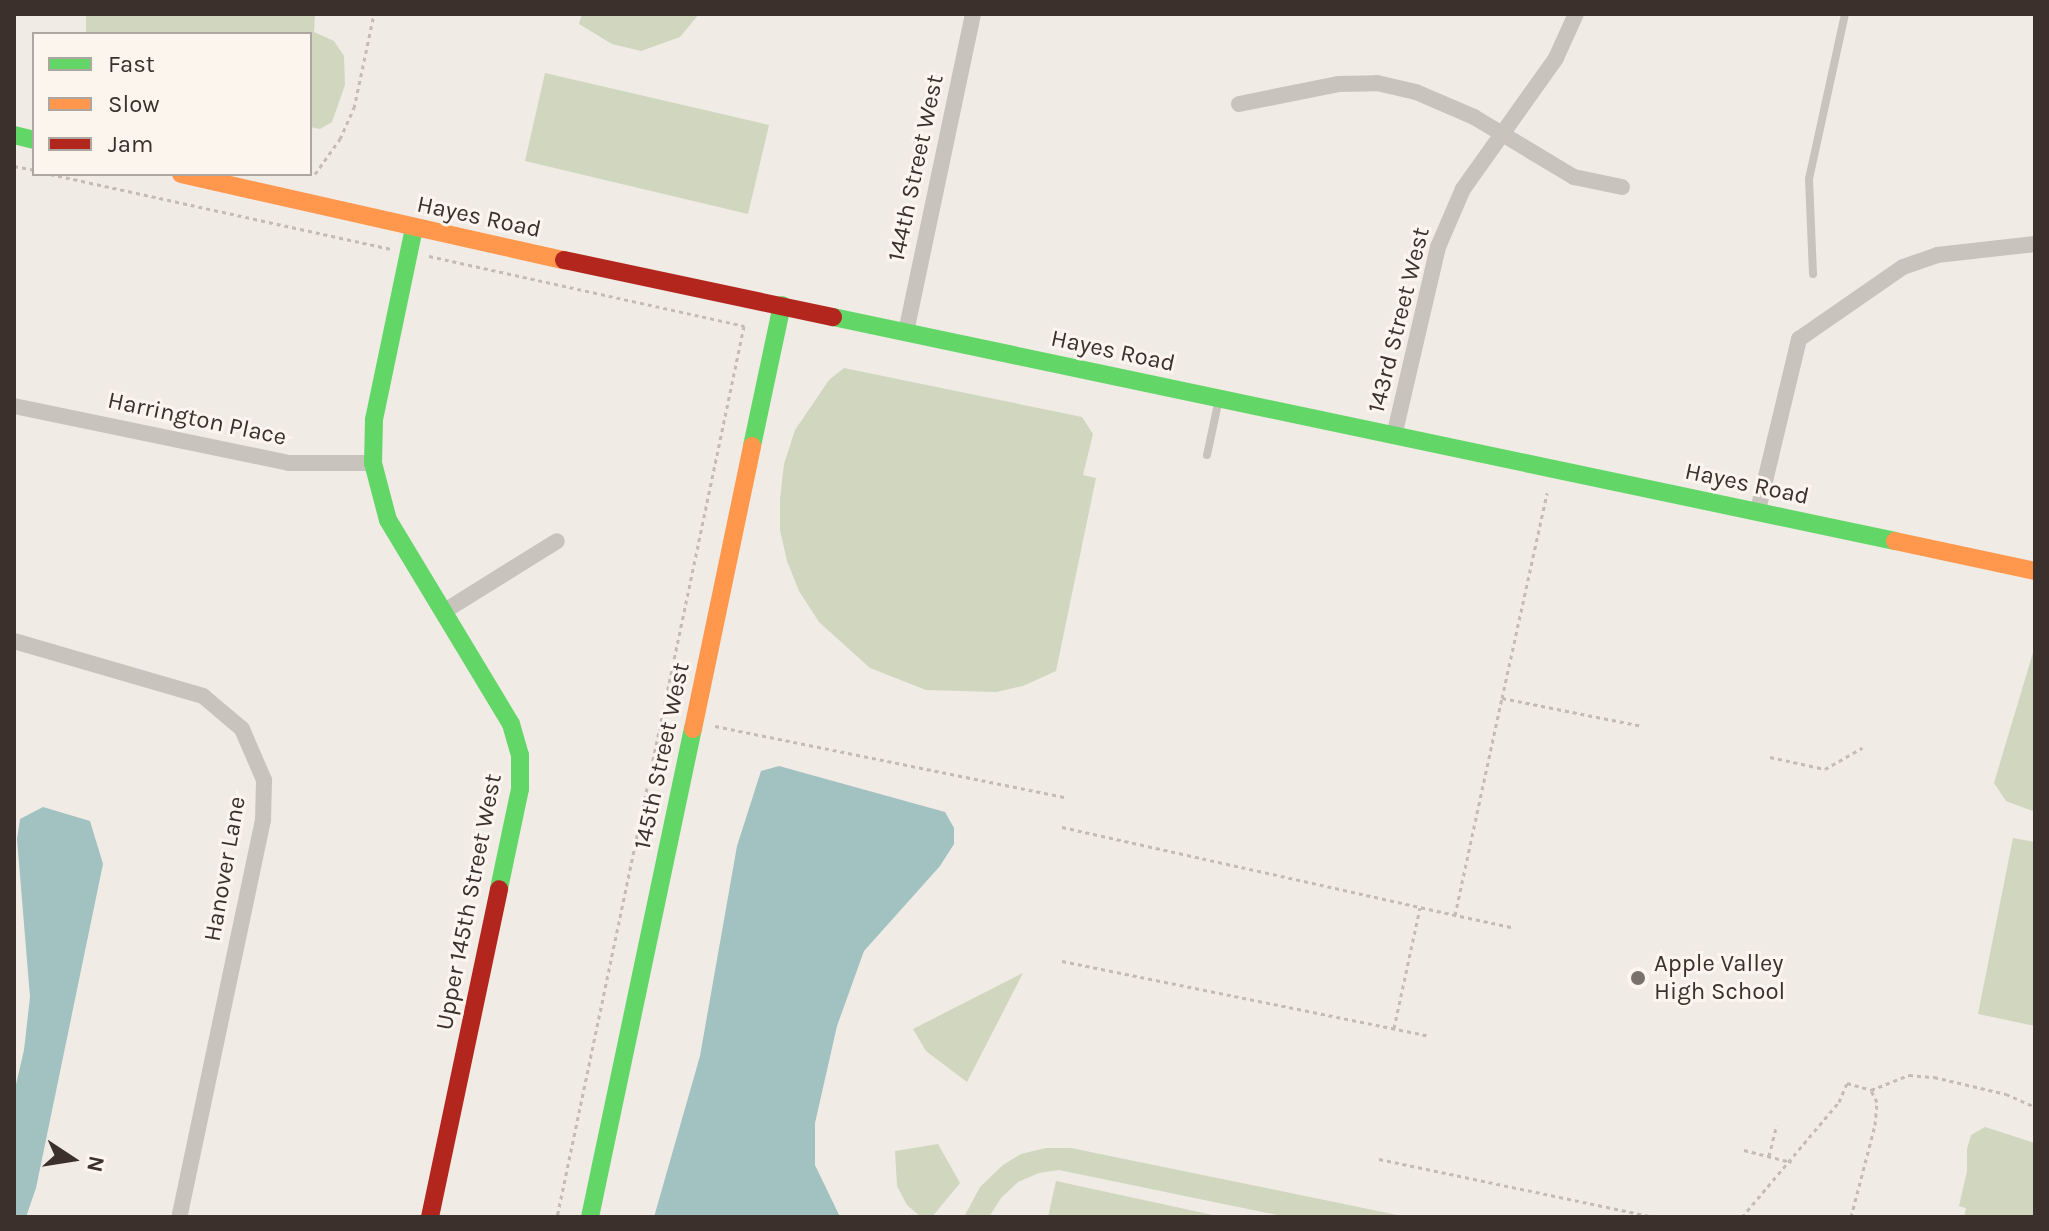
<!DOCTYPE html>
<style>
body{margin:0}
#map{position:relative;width:2049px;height:1231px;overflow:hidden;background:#f0ebe5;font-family:Karla,sans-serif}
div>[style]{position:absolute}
.green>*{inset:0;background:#d1d6bf}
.water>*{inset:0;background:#a1c2c1}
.path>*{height:3px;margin-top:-1.5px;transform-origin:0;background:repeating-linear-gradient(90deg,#c2bbb6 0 4px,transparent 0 8px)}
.lane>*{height:8px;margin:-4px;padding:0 4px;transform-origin:4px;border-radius:4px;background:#c9c3be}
.street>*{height:16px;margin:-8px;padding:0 8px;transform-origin:8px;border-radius:8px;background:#c9c3be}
.fast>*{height:18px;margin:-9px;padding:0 9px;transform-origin:9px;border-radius:9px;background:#63d668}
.slow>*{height:18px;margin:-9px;padding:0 9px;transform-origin:9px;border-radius:9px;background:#ff974d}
.jam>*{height:18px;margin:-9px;padding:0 9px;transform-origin:9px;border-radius:9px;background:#b3261e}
.dots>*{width:22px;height:22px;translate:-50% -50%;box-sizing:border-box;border:4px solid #fbf5ee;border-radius:50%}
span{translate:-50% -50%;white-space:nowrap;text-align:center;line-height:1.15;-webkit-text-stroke:6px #fbf5ee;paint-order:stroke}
.street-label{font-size:24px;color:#3b302b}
.poi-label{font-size:24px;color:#3b302b}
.left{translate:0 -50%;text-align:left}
.frame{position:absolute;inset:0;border:16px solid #3b302b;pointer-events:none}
.legend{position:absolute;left:32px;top:32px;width:280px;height:144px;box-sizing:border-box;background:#fbf5ee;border:2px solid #aea6a0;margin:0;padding:10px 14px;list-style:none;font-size:24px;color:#3b302b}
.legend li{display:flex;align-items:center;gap:16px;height:40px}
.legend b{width:40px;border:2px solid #aea6a0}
.north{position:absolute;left:32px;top:1119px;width:80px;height:80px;-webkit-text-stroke:6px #fbf5ee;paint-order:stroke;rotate:102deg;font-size:22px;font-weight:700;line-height:32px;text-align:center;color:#3b302b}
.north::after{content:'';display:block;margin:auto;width:28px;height:36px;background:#3b302b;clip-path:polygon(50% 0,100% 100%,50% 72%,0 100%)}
</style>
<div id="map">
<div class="green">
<i style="clip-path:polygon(86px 14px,315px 14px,314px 32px,334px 41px,344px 56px,345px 85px,332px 122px,320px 129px,310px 127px,310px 34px,86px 34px)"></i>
<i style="clip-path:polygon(582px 14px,699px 14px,680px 37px,641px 51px,612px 44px,579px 24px)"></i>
<i style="clip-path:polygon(545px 73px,769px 125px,748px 214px,525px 161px)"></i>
<i style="clip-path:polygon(844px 368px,1082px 417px,1093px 434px,1083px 475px,1096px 478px,1056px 671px,1023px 686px,996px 692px,926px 690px,870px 668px,819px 622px,799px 591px,787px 561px,780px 530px,780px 499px,784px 464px,795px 430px,829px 380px)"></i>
<i style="clip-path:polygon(2035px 646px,2035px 812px,2006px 801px,1994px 783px)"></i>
<i style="clip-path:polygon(2013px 838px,2035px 842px,2035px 1026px,1978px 1014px)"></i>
<i style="clip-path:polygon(1023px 973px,967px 1082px,926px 1051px,913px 1029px)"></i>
<i style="clip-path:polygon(1985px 1127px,2035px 1143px,2035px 1217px,1964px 1217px,1966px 1208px,1959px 1206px,1967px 1171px,1967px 1149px,1971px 1135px)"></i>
<i style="clip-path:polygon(938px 1144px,960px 1183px,932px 1217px,921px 1217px,907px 1205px,897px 1186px,895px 1151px)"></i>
<i style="clip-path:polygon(1046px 1148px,1071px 1148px,1407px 1217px,1287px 1217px,1059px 1170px,1039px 1173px,1018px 1182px,1001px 1198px,989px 1217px,964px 1217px,980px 1187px,1003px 1165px,1021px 1154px)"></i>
<i style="clip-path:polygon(1056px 1181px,1222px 1217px,1048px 1217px)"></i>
</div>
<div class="water">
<i style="clip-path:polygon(779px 766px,945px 812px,954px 828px,954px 844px,940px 866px,864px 951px,837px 1026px,815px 1123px,815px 1165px,840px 1217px,654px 1217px,700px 1056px,737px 846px,761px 771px)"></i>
<i style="clip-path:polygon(43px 807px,90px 821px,103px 864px,36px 1188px,26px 1217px,14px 1217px,14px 1093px,24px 1050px,30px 997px,17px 839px,20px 819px)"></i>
</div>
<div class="path">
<i style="left:14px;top:166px;width:20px;rotate:11deg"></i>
<i style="left:50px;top:174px;width:348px;rotate:12.4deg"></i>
<i style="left:315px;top:174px;width:43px;rotate:-54.5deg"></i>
<i style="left:340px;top:139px;width:34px;rotate:-66deg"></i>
<i style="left:354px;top:108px;width:96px;rotate:-78deg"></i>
<i style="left:429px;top:256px;width:323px;rotate:12.5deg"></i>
<i style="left:744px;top:326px;width:910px;rotate:101.85deg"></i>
<i style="left:1502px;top:698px;width:210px;rotate:-77.6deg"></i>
<i style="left:715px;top:726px;width:360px;rotate:11.5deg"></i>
<i style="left:1770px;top:757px;width:56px;rotate:12.3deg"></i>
<i style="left:1825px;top:769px;width:43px;rotate:-29.6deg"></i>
<i style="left:1062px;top:827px;width:403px;rotate:12.6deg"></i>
<i style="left:1511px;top:927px;width:57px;rotate:-167.9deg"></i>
<i style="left:1455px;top:915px;width:222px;rotate:-77.8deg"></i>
<i style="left:1502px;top:698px;width:143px;rotate:11.3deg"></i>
<i style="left:1062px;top:961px;width:372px;rotate:11.5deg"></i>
<i style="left:1394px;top:1028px;width:123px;rotate:-77.8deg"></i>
<i style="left:1744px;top:1150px;width:49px;rotate:14.3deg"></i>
<i style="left:1769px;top:1156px;width:32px;rotate:-76deg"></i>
<i style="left:1379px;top:1159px;width:281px;rotate:11.9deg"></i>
<i style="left:1742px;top:1217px;width:150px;rotate:-49.9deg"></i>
<i style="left:1839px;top:1102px;width:21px;rotate:-67deg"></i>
<i style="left:1847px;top:1083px;width:25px;rotate:16deg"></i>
<i style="left:1871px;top:1090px;width:41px;rotate:-21.5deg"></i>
<i style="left:1909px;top:1075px;width:25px;rotate:5deg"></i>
<i style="left:1934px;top:1077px;width:74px;rotate:13.3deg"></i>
<i style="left:2006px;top:1094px;width:32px;rotate:24deg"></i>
<i style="left:1851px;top:1217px;width:95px;rotate:-75.4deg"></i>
<i style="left:1875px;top:1125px;width:23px;rotate:-85deg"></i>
<i style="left:1877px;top:1102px;width:13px;rotate:-117deg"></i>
</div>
<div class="lane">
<i style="left:1813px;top:274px;width:95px;rotate:-92.4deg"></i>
<i style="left:1809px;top:179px;width:169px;rotate:-77.7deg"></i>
<i style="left:1207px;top:455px;width:57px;rotate:-77.9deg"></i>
</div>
<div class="street">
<i style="left:1239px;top:104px;width:101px;rotate:-11.4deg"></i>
<i style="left:1338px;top:84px;width:39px;rotate:-1deg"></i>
<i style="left:1377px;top:83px;width:40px;rotate:13deg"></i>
<i style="left:1416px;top:92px;width:63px;rotate:23.3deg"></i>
<i style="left:1474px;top:117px;width:117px;rotate:31deg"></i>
<i style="left:1574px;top:177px;width:49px;rotate:11.8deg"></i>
<i style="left:906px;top:332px;width:325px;rotate:-78.1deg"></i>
<i style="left:14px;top:406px;width:281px;rotate:11.7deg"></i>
<i style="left:289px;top:463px;width:84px"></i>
<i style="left:1394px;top:436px;width:194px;rotate:-76.9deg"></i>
<i style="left:1438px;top:247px;width:63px;rotate:-66.7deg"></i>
<i style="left:1463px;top:189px;width:161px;rotate:-54.6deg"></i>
<i style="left:1556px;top:58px;width:48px;rotate:-65.6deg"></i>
<i style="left:1758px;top:510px;width:176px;rotate:-76.5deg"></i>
<i style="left:1799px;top:339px;width:126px;rotate:-34.7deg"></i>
<i style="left:1903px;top:267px;width:36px;rotate:-19deg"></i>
<i style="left:1937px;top:255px;width:99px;rotate:-6.4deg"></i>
<i style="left:443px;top:612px;width:134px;rotate:-31.9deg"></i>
<i style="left:14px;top:641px;width:197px;rotate:16.2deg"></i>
<i style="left:203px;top:696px;width:51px;rotate:40.2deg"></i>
<i style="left:242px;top:729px;width:56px;rotate:66.7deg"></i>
<i style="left:264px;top:780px;width:40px;rotate:91.4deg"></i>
<i style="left:263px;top:820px;width:406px;rotate:101.9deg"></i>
</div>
<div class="fast">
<i style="left:14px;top:135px;width:21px;rotate:14deg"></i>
<i style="left:414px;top:228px;width:196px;rotate:101.8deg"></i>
<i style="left:374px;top:420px;width:43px;rotate:91.3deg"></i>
<i style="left:373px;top:463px;width:59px;rotate:75.3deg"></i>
<i style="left:388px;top:520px;width:238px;rotate:58.9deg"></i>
<i style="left:511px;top:724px;width:32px;rotate:74deg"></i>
<i style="left:520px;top:755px;width:34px;rotate:90deg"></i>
<i style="left:520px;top:789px;width:102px;rotate:101.9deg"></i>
<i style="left:833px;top:317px;width:1085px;rotate:11.91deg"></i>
<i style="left:752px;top:446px;width:144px;rotate:-78deg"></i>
<i style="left:590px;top:1217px;width:499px;rotate:-78.1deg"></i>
</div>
<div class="slow">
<i style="left:181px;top:174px;width:393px;rotate:12.7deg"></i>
<i style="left:1895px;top:541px;width:143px;rotate:12.1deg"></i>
<i style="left:693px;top:729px;width:289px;rotate:-78.2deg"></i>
</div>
<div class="jam">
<i style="left:564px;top:260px;width:275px;rotate:12deg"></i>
<i style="left:430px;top:1217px;width:335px;rotate:-78.1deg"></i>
</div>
<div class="dots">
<i style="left:1638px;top:978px;background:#7a716c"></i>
</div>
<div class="street-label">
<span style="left:916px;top:168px;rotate:-78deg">144th Street West</span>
<span style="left:479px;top:217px;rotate:12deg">Hayes Road</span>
<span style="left:1399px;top:320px;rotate:-76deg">143rd Street West</span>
<span style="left:1113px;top:351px;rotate:12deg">Hayes Road</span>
<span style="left:197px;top:419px;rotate:12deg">Harrington Place</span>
<span style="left:1747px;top:484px;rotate:12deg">Hayes Road</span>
<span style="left:662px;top:756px;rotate:-78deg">145th Street West</span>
<span style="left:225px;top:869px;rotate:-80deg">Hanover Lane</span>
<span style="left:469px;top:902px;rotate:-79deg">Upper 145th Street West</span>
</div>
<div class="poi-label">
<span class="left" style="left:1654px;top:978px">Apple Valley<br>High School</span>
</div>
<div class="frame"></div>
<ul class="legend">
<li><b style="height:10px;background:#63d668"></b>Fast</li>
<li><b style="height:10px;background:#ff974d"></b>Slow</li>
<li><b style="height:10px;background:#b3261e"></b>Jam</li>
</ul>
<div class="north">N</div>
</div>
